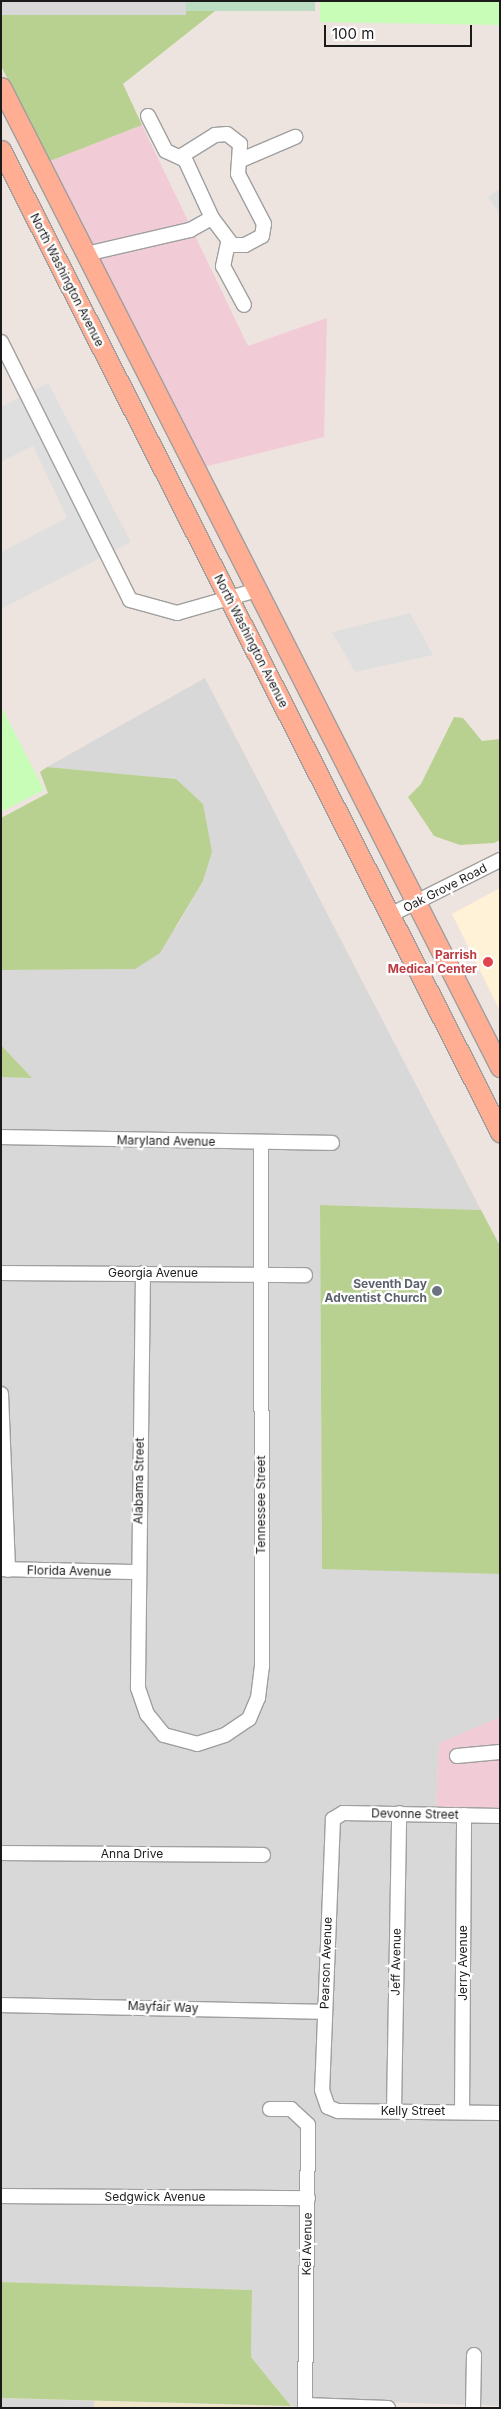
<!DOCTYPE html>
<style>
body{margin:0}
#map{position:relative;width:501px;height:2409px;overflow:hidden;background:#eee4df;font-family:Inter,sans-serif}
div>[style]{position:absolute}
.residential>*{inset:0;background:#d9d8d8}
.commercial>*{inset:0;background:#f1ccd7}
.education>*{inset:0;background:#fff2d7}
.farmland>*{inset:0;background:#efe5c8}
.forest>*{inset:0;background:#b8d190}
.wetland>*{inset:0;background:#bbddc2}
.park>*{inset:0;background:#c8fdb7}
.parking>*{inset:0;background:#dfdfdf}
.roads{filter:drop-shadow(1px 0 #9f9f9f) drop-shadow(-1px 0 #9f9f9f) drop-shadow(0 1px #9f9f9f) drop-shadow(0 -1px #9f9f9f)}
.minor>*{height:14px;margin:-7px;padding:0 7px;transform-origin:7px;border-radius:7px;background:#fff}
.major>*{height:19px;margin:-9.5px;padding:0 9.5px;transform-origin:9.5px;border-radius:9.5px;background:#ffad93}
.dots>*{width:14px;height:14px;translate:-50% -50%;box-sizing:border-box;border:2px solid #fff;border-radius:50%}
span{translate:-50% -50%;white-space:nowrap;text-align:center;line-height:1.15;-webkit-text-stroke:4.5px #fff;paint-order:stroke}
.street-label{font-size:12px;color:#1b1b1b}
.health-label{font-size:12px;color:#be3a42;font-weight:700}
.right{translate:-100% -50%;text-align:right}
.worship-label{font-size:12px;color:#5b616d;font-weight:700}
.frame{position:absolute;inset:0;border:2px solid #1b1b1b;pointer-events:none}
.scale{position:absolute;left:324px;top:25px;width:148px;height:22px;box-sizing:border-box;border:2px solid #1b1b1b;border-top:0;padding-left:6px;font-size:15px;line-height:18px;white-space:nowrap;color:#1b1b1b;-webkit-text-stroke:4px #fff;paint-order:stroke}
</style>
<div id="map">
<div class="residential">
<i style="clip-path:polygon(1px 1px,186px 1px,186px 15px,1px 15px)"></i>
<i style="clip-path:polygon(205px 678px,481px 1210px,320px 1205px,322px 1568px,500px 1574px,500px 1717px,439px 1743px,436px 1807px,500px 1809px,500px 2406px,478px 2405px,479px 2349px,470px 2349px,468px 2405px,300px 2399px,300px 2407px,291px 2406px,251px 2357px,252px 2290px,1px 2282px,1px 1077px,31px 1077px,1px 1045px,1px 970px,135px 969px,177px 926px,203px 881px,212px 852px,176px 779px,47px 767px)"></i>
<i style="clip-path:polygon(1px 2398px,95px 2401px,93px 2408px,1px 2408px)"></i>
</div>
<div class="commercial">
<i style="clip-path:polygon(142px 125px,248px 346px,327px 318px,324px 437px,204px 467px,50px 161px)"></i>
<i style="clip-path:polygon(500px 1717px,500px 1809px,436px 1807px,439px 1743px)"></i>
</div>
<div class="education">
<i style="clip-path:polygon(500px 888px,500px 1011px,452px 914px)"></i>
</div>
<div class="farmland">
<i style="clip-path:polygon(95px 2401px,300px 2407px,300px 2408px,93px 2408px)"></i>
</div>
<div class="forest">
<i style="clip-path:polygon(186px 11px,215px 11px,123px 84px,142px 125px,50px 161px,1px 66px,1px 15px,186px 15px)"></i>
<i style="clip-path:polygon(454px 717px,463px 718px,482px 741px,500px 739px,500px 840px,494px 843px,460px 845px,434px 836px,408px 797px,421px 784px)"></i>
<i style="clip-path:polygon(47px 767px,176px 779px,203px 804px,212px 852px,203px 881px,160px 953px,135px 969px,1px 970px,1px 818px,48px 793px,40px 772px)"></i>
<i style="clip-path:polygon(1px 1045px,32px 1078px,1px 1077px)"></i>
<i style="clip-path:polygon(320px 1205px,481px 1210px,500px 1246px,500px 1574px,322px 1569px)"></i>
<i style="clip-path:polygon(1px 2282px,252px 2290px,251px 2357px,291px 2406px,1px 2398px)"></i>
</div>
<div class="wetland">
<i style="clip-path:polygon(186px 1px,315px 1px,315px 11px,186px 11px)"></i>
</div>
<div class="park">
<i style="clip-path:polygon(320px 1px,500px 1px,500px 25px,320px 22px)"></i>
<i style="clip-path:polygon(1px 706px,44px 790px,1px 812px)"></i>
</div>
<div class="parking">
<i style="clip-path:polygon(500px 189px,500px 215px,488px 197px)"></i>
<i style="clip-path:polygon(48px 383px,131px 542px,1px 609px,1px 552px,67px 518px,33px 446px,1px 462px,1px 407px)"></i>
<i style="clip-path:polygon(410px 613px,433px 655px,355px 672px,332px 632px)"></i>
</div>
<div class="roads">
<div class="minor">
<i style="left:148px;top:116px;width:39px;rotate:63deg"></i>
<i style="left:166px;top:151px;width:19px;rotate:25deg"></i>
<i style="left:241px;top:160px;width:59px;rotate:-23.1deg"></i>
<i style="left:228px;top:243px;width:24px;rotate:102deg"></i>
<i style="left:223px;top:266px;width:44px;rotate:61.7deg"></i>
<i style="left:86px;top:254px;width:107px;rotate:-13deg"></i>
<i style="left:190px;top:230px;width:25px;rotate:-29deg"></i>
<i style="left:212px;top:218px;width:34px;rotate:53deg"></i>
<i style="left:232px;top:245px;width:13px"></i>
<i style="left:245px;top:245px;width:19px;rotate:-28deg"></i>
<i style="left:262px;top:236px;width:12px;rotate:-81deg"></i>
<i style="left:264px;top:224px;width:56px;rotate:-117.5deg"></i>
<i style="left:238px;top:174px;width:30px;rotate:-86deg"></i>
<i style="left:240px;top:144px;width:16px;rotate:-142deg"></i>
<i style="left:227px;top:134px;width:12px;rotate:175deg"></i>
<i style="left:215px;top:135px;width:38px;rotate:148deg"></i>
<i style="left:183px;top:155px;width:69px;rotate:65.3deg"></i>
<i style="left:1px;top:342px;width:288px;rotate:63.4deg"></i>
<i style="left:130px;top:600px;width:49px;rotate:15.5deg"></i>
<i style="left:177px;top:613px;width:83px;rotate:-16deg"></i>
<i style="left:390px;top:915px;width:123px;rotate:-26.6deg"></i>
<i style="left:1px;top:1137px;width:331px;rotate:1deg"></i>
<i style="left:1px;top:1273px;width:304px;rotate:0.4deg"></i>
<i style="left:143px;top:1273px;width:415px;rotate:90.7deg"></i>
<i style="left:138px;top:1688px;width:28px;rotate:71deg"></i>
<i style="left:147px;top:1714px;width:27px;rotate:51deg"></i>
<i style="left:164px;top:1735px;width:34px;rotate:15deg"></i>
<i style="left:197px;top:1744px;width:29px;rotate:-18deg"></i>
<i style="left:225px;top:1735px;width:29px;rotate:-34deg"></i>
<i style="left:249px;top:1719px;width:23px;rotate:-67deg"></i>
<i style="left:258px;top:1698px;width:31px;rotate:-83deg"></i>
<i style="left:262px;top:1667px;width:524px;rotate:-90.11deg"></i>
<i style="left:1px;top:1394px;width:176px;rotate:87.7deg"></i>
<i style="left:1px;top:1569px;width:136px;rotate:1.3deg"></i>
<i style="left:457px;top:1756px;width:43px;rotate:-5.3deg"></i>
<i style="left:500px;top:1816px;width:157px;rotate:-178.9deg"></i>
<i style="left:343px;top:1813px;width:12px;rotate:149deg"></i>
<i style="left:333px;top:1819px;width:271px;rotate:92.3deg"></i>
<i style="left:322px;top:2090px;width:18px;rotate:71deg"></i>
<i style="left:328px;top:2107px;width:11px;rotate:22deg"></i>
<i style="left:338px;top:2111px;width:162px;rotate:0.7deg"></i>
<i style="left:1px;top:1853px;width:262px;rotate:0.4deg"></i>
<i style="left:1px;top:2005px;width:323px;rotate:1.2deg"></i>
<i style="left:270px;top:2109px;width:21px"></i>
<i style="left:291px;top:2109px;width:23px;rotate:43deg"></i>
<i style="left:308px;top:2125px;width:283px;rotate:90.6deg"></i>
<i style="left:394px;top:2111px;width:298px;rotate:-89deg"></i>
<i style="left:462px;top:2112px;width:297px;rotate:-89.6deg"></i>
<i style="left:1px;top:2196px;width:307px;rotate:0.4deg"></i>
<i style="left:305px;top:2405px;width:83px;rotate:2.1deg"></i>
<i style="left:473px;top:2408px;width:53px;rotate:-88.9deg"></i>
</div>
<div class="major">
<i style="left:1px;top:87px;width:1100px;rotate:63.02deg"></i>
<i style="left:1px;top:150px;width:1102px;rotate:63.06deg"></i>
</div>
</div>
<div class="dots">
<i style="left:488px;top:962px;background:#e0444e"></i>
<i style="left:437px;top:1291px;background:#6b7280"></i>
</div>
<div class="street-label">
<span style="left:67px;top:280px;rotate:63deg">North Washington Avenue</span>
<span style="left:251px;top:641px;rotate:63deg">North Washington Avenue</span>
<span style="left:445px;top:888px;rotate:-27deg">Oak Grove Road</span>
<span style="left:166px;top:1141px;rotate:1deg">Maryland Avenue</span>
<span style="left:153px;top:1273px">Georgia Avenue</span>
<span style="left:139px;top:1481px;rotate:-89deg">Alabama Street</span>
<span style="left:261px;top:1505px;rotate:-90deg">Tennessee Street</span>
<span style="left:69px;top:1571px;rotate:1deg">Florida Avenue</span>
<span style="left:415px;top:1814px;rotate:1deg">Devonne Street</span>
<span style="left:132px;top:1854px">Anna Drive</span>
<span style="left:396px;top:1962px;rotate:-89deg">Jeff Avenue</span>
<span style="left:326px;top:1963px;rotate:-88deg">Pearson Avenue</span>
<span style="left:463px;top:1963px;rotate:-90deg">Jerry Avenue</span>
<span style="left:163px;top:2007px;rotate:2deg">Mayfair Way</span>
<span style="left:413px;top:2111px">Kelly Street</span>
<span style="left:155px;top:2197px">Sedgwick Avenue</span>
<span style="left:307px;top:2244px;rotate:-89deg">Kel Avenue</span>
</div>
<div class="health-label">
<span class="right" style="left:477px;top:962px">Parrish<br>Medical Center</span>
</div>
<div class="worship-label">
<span class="right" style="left:427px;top:1291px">Seventh Day<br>Adventist Church</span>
</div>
<div class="frame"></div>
<div class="scale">100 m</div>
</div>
